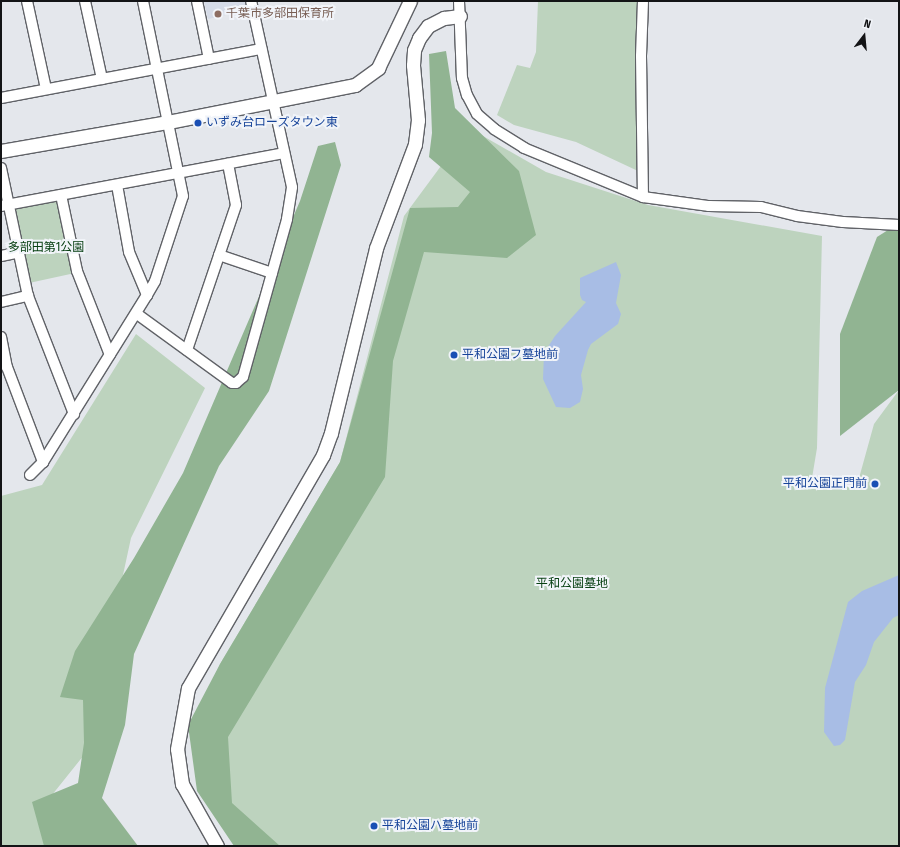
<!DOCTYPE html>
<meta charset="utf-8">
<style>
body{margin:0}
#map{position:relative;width:900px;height:847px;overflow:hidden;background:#e4e7ec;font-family:"Fira Sans Condensed","Noto Sans JP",sans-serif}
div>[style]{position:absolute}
.built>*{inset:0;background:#d5dbe7}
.green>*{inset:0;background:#bdd3be}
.forest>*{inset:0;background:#91b492}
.water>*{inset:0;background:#a8bde5}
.roads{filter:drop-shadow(1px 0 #606267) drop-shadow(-1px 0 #606267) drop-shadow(0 1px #606267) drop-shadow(0 -1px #606267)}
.minor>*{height:10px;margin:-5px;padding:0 5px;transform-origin:5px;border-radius:5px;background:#fff}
.tertiary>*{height:13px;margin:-6.5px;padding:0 6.5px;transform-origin:6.5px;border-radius:6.5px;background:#fff}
.dots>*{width:11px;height:11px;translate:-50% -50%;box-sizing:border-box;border:2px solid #f1f4f9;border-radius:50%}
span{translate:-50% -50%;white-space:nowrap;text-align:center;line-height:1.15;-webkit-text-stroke:4px #f1f4f9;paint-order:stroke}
.education-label{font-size:12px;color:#785e54}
.left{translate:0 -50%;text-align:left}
.transit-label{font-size:12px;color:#164399}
.right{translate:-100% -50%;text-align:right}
.park-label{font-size:12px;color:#084013}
.frame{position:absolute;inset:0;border:2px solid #131416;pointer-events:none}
.north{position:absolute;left:844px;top:16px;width:40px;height:40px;-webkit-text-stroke:3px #f1f4f9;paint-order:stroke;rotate:16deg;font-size:11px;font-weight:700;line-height:16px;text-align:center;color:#131416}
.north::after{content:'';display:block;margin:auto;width:14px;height:18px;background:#131416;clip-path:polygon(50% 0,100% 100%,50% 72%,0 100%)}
</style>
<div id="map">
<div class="built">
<i style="clip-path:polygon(204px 1px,250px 1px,252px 9px,208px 19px)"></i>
</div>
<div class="green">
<i style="clip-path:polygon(538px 1px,640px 1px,638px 171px,576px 142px,514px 125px,497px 115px,517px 65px,530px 68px,536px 52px)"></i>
<i style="clip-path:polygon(469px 128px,546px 172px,648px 205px,822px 236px,817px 448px,812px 478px,856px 489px,874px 424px,899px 390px,899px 846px,252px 846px,209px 786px,198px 720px,220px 664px,340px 462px,404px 216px)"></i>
<i style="clip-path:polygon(57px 200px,60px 201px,75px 273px,29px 283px,14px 210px,16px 206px)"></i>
<i style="clip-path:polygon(136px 334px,205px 388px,131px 538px,84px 755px,40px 810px,51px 846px,1px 846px,1px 496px,42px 485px)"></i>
</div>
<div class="forest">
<i style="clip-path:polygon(446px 51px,455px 108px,519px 171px,536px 235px,507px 258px,424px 252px,393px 361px,385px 477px,228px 737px,232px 803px,280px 846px,234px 846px,197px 791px,188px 725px,220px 664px,340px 462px,410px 208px,458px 207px,470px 192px,429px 157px,432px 133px,429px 54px)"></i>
<i style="clip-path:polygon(335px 142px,341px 165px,269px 391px,219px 466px,134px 654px,125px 725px,102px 798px,138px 846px,44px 846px,32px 802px,78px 783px,84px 743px,83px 700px,60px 697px,75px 651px,134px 558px,183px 473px,300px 201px,318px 146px)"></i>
<i style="clip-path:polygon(899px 223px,899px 390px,840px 436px,840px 334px,877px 237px)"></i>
</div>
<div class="water">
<i style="clip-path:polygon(616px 262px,621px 275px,616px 303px,621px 314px,618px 324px,591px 344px,588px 350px,581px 375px,583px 389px,580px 402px,570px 408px,556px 407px,543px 379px,544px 353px,555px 336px,586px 302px,582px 300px,580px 295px,580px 278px)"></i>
<i style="clip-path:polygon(899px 575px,899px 615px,893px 618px,874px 642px,866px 665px,855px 682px,845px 740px,840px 745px,834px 746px,824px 732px,825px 688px,848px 602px,862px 591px)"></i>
</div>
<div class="roads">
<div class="minor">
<i style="left:27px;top:1px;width:90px;rotate:77.8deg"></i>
<i style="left:85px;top:1px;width:80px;rotate:77.7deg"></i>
<i style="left:197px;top:1px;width:59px;rotate:78.3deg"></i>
<i style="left:459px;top:1px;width:77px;rotate:87.8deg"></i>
<i style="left:462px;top:78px;width:18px;rotate:74deg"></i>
<i style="left:467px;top:95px;width:21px;rotate:62deg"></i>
<i style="left:477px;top:114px;width:23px;rotate:41deg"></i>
<i style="left:494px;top:129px;width:36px;rotate:32deg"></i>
<i style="left:524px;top:148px;width:129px;rotate:22.4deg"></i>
<i style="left:643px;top:197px;width:67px;rotate:7.8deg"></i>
<i style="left:709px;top:206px;width:52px;rotate:1.1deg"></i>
<i style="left:761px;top:207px;width:37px;rotate:14deg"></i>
<i style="left:797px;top:216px;width:46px;rotate:7.4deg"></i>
<i style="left:843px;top:222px;width:56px;rotate:3.1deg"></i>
<i style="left:643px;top:1px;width:55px;rotate:92.1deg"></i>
<i style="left:641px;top:56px;width:141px;rotate:89.2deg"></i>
<i style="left:1px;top:98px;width:265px;rotate:-10.7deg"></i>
<i style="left:1px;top:168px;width:131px;rotate:78.1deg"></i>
<i style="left:28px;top:296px;width:127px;rotate:68.7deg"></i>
<i style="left:117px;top:185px;width:68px;rotate:79.8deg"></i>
<i style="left:129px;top:252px;width:47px;rotate:67.3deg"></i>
<i style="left:61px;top:195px;width:78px;rotate:78.1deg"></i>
<i style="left:77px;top:271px;width:90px;rotate:68.6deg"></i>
<i style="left:1px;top:206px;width:288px;rotate:-10.6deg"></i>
<i style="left:219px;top:255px;width:56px;rotate:18.8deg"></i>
<i style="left:1px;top:256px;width:16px;rotate:-11deg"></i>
<i style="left:1px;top:302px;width:28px;rotate:-13deg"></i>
<i style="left:137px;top:314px;width:117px;rotate:36deg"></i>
<i style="left:232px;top:383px;width:4px"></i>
<i style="left:236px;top:383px;width:9px;rotate:-41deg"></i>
<i style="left:243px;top:377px;width:164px;rotate:-74.4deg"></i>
<i style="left:287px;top:219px;width:32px;rotate:-81deg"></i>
<i style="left:292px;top:187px;width:190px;rotate:-102.4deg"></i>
<i style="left:1px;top:337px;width:31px;rotate:79deg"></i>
<i style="left:7px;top:367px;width:102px;rotate:69.2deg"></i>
<i style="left:187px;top:350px;width:153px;rotate:-71.3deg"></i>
<i style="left:236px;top:205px;width:42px;rotate:-101deg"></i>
<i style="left:30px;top:475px;width:18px;rotate:-45deg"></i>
<i style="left:43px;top:462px;width:197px;rotate:-58.1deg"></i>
<i style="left:147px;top:295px;width:16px;rotate:-60deg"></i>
<i style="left:155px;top:281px;width:89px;rotate:-71.8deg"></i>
<i style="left:183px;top:196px;width:199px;rotate:-101.6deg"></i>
</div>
<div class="tertiary">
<i style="left:1px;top:151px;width:169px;rotate:-9.9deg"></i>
<i style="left:168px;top:122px;width:191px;rotate:-11.2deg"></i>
<i style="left:355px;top:85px;width:29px;rotate:-36deg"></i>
<i style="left:378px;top:68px;width:74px;rotate:-64.5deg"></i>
<i style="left:217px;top:846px;width:71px;rotate:-119.4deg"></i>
<i style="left:182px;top:784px;width:35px;rotate:-98deg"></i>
<i style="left:177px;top:749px;width:62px;rotate:-79.8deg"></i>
<i style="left:188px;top:688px;width:269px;rotate:-59.9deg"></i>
<i style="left:323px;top:455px;width:23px;rotate:-70deg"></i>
<i style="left:331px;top:433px;width:190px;rotate:-76.3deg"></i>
<i style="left:376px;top:248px;width:111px;rotate:-69.4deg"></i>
<i style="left:415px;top:144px;width:24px;rotate:-83deg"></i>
<i style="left:418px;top:120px;width:55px;rotate:-95.2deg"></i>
<i style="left:413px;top:65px;width:15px;rotate:-86deg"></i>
<i style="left:414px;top:50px;width:13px;rotate:-67deg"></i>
<i style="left:419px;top:38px;width:15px;rotate:-53deg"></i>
<i style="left:428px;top:26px;width:18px;rotate:-27deg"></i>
<i style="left:444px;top:18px;width:16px;rotate:-7deg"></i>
</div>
</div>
<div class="dots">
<i style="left:218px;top:14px;background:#8d6e63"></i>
<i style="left:198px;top:123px;background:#1a4fb4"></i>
<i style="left:454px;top:355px;background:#1a4fb4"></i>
<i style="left:875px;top:484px;background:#1a4fb4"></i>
<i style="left:374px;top:826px;background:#1a4fb4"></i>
</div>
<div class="education-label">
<span class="left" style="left:226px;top:14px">千葉市多部田保育所</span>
</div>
<div class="transit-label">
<span class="left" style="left:206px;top:123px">いずみ台ローズタウン東</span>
<span class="left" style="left:462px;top:355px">平和公園フ墓地前</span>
<span class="right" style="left:867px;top:484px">平和公園正門前</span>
<span class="left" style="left:382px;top:826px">平和公園ハ墓地前</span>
</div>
<div class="park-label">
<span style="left:46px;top:248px">多部田第1公園</span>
<span style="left:572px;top:584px">平和公園墓地</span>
</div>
<div class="frame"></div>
<div class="north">N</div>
</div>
